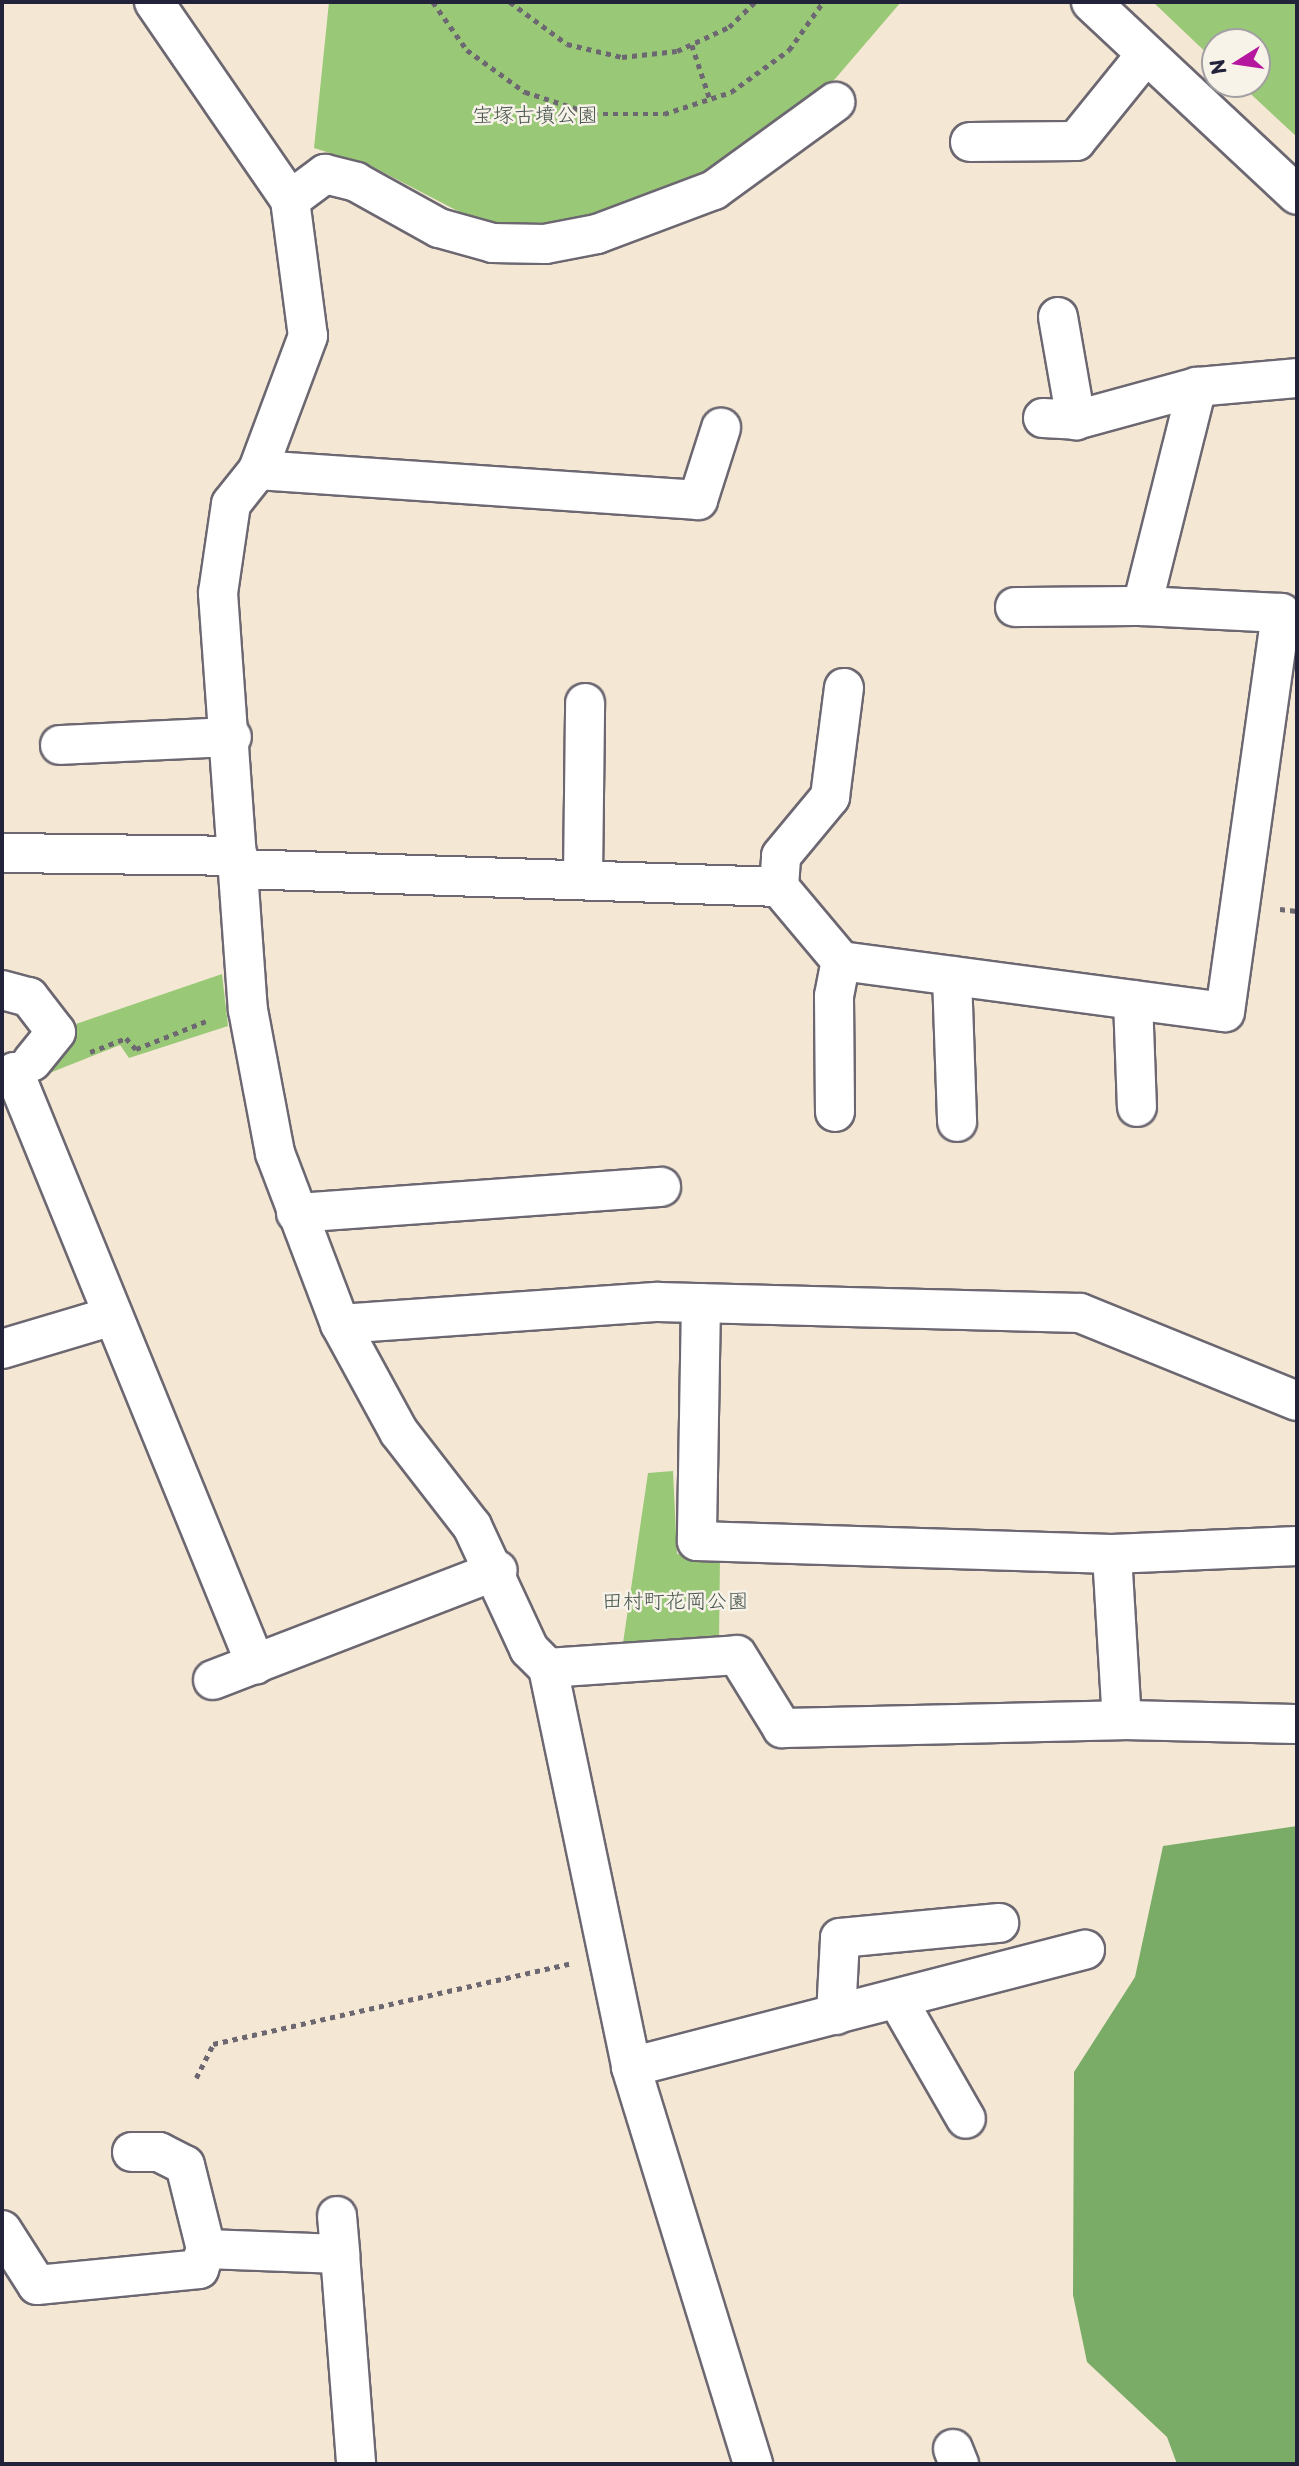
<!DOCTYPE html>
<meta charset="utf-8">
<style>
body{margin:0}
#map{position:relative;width:1299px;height:2466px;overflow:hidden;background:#f4e8d4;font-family:"Playpen Sans","Klee One",sans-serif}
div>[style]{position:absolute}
.green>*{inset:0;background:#99c877}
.forest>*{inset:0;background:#7aac68}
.path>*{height:4.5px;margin-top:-2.25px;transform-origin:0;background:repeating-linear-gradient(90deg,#6c6771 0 5px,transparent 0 10px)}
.roads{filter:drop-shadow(2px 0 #6c6771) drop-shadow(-2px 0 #6c6771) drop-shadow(0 2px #6c6771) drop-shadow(0 -2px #6c6771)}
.minor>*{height:38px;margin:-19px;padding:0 19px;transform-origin:19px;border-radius:19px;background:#fff}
span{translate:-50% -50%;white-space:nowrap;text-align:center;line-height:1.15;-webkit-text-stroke:5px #f7f3e8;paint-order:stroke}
.park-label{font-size:21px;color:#46544d}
.frame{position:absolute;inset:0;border:4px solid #22223b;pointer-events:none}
.north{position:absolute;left:1201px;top:28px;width:70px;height:70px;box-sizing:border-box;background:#f7f3e8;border:2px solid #a29fa3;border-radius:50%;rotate:258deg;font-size:19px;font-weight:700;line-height:28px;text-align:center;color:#22223b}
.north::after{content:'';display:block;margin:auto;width:24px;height:32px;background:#b5179e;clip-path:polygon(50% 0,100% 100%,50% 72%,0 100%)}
</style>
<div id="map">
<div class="green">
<i style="clip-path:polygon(329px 2px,901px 2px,835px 79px,712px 167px,686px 183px,561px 227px,479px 222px,371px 166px,314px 148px)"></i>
<i style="clip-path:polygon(1153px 2px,1297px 2px,1297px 137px,1240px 84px,1257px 84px,1257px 42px,1215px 42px,1215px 61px)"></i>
<i style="clip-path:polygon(222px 974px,228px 1026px,129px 1058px,120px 1045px,37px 1078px,70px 1026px)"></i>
<i style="clip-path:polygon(673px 1471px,677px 1554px,720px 1556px,719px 1644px,623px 1643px,648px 1473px)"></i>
</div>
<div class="forest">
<i style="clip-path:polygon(1297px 1826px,1297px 2464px,1177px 2464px,1167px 2437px,1087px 2362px,1073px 2295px,1074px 2072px,1135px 1977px,1163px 1846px)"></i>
</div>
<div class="path">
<i style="left:433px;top:2px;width:59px;rotate:54.7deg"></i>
<i style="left:467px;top:50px;width:72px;rotate:35.9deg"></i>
<i style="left:525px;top:92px;width:71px;rotate:17.9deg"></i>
<i style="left:593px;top:114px;width:71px"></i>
<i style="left:664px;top:114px;width:71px;rotate:-18.2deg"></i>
<i style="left:731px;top:92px;width:72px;rotate:-35.9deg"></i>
<i style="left:789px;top:50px;width:59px;rotate:-54.7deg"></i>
<i style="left:510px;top:2px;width:71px;rotate:36.4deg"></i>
<i style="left:567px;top:44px;width:57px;rotate:13.3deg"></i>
<i style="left:622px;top:57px;width:55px;rotate:-6.2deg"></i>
<i style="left:677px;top:51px;width:57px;rotate:-24.8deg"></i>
<i style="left:729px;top:27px;width:36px;rotate:-44deg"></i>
<i style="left:692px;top:45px;width:57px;rotate:71.6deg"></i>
<i style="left:1280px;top:909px;width:17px;rotate:7deg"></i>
<i style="left:90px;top:1052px;width:39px;rotate:-21deg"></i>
<i style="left:126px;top:1038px;width:15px;rotate:48deg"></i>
<i style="left:136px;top:1049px;width:79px;rotate:-21.7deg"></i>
<i style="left:196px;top:2078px;width:38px;rotate:-63deg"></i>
<i style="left:213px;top:2044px;width:365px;rotate:-12.7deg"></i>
</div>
<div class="roads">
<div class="minor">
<i style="left:154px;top:2px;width:240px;rotate:55.5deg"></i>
<i style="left:290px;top:200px;width:137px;rotate:82.5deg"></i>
<i style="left:308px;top:336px;width:143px;rotate:110.5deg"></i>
<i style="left:258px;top:470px;width:43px;rotate:128.5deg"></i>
<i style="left:231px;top:504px;width:90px;rotate:98.3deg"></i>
<i style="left:218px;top:593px;width:418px;rotate:85.9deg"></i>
<i style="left:248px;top:1010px;width:146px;rotate:79.3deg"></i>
<i style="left:275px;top:1153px;width:183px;rotate:69.2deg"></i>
<i style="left:340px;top:1324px;width:123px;rotate:61.4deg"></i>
<i style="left:399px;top:1432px;width:119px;rotate:52.2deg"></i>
<i style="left:472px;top:1526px;width:136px;rotate:65.1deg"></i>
<i style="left:529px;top:1649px;width:27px;rotate:45deg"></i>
<i style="left:548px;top:1668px;width:408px;rotate:78.2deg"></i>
<i style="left:631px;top:2067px;width:415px;rotate:72.9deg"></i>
<i style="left:1091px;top:2px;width:282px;rotate:43.1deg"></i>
<i style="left:970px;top:142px;width:106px;rotate:-0.5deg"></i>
<i style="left:1076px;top:141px;width:108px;rotate:-51deg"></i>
<i style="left:290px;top:200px;width:44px;rotate:-36.6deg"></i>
<i style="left:325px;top:174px;width:32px;rotate:14deg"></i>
<i style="left:356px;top:182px;width:95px;rotate:29deg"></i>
<i style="left:439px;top:228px;width:56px;rotate:15.5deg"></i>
<i style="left:493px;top:243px;width:52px;rotate:1.1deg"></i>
<i style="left:545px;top:244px;width:53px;rotate:-10.9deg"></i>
<i style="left:597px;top:234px;width:125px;rotate:-20.6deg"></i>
<i style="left:714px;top:190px;width:150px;rotate:-36deg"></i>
<i style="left:1058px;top:317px;width:105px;rotate:80.1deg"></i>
<i style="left:1043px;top:418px;width:33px;rotate:3deg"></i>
<i style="left:1076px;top:420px;width:125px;rotate:-15.3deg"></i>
<i style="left:258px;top:470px;width:441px;rotate:3.9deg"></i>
<i style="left:698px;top:500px;width:76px;rotate:-72.3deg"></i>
<i style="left:1015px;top:607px;width:127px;rotate:-0.5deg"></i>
<i style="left:60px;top:745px;width:172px;rotate:-2.7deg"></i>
<i style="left:2px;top:853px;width:236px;rotate:0.7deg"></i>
<i style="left:240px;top:869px;width:539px;rotate:1.91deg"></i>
<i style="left:779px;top:887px;width:97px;rotate:50deg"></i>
<i style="left:841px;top:961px;width:387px;rotate:7.6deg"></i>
<i style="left:1225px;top:1012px;width:403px;rotate:-82deg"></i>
<i style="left:1281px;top:613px;width:139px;rotate:-177.1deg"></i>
<i style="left:1142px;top:606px;width:226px;rotate:-75.9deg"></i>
<i style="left:1197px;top:387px;width:100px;rotate:-5.1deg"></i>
<i style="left:583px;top:877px;width:174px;rotate:-89.3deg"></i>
<i style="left:779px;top:887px;width:31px;rotate:-86deg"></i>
<i style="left:781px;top:856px;width:77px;rotate:-50.3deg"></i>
<i style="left:830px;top:797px;width:110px;rotate:-82.7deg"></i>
<i style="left:952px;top:976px;width:146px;rotate:88deg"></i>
<i style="left:2px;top:990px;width:28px;rotate:15deg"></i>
<i style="left:29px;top:997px;width:44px;rotate:52.4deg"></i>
<i style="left:56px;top:1032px;width:38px;rotate:129deg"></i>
<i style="left:1133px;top:1000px;width:107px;rotate:87.9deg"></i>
<i style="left:14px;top:1072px;width:640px;rotate:67.8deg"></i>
<i style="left:835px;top:1112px;width:116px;rotate:-90.5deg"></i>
<i style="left:834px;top:996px;width:36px;rotate:-79deg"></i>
<i style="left:296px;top:1213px;width:366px;rotate:-4.1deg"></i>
<i style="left:701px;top:1303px;width:238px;rotate:91deg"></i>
<i style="left:697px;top:1541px;width:415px;rotate:1.8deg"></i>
<i style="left:340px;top:1324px;width:319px;rotate:-4deg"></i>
<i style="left:658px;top:1302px;width:422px;rotate:1.5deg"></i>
<i style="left:1080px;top:1313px;width:234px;rotate:22.1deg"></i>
<i style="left:2px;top:1349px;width:116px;rotate:-16.6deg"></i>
<i style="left:1297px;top:1546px;width:185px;rotate:177.5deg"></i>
<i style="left:1112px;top:1554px;width:166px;rotate:86.6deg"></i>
<i style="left:1122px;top:1720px;width:175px;rotate:1.3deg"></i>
<i style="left:548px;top:1668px;width:189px;rotate:-3.9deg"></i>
<i style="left:737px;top:1655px;width:86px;rotate:58.3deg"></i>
<i style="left:782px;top:1728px;width:340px;rotate:-1.3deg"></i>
<i style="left:213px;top:1680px;width:305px;rotate:-21.1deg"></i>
<i style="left:897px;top:1999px;width:138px;rotate:60.1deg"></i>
<i style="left:836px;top:2015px;width:77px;rotate:-87deg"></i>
<i style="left:840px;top:1938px;width:160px;rotate:-5.4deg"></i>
<i style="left:631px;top:2067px;width:469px;rotate:-14.5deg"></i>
<i style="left:132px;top:2152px;width:27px"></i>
<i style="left:159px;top:2152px;width:29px;rotate:27deg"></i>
<i style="left:185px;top:2165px;width:87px;rotate:76deg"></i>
<i style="left:337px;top:2216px;width:38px;rotate:85deg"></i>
<i style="left:2px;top:2230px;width:65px;rotate:57.5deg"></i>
<i style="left:37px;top:2285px;width:163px;rotate:-5.6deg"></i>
<i style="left:199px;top:2269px;width:21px;rotate:-71deg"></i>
<i style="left:206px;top:2249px;width:134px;rotate:2.1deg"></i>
<i style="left:340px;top:2254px;width:211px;rotate:85.6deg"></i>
<i style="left:953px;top:2449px;width:16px;rotate:68deg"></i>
</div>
</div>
<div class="park-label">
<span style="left:535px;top:113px">宝塚古墳公園</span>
<span style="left:675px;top:1599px">田村町花岡公園</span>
</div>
<div class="frame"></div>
<div class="north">N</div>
</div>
